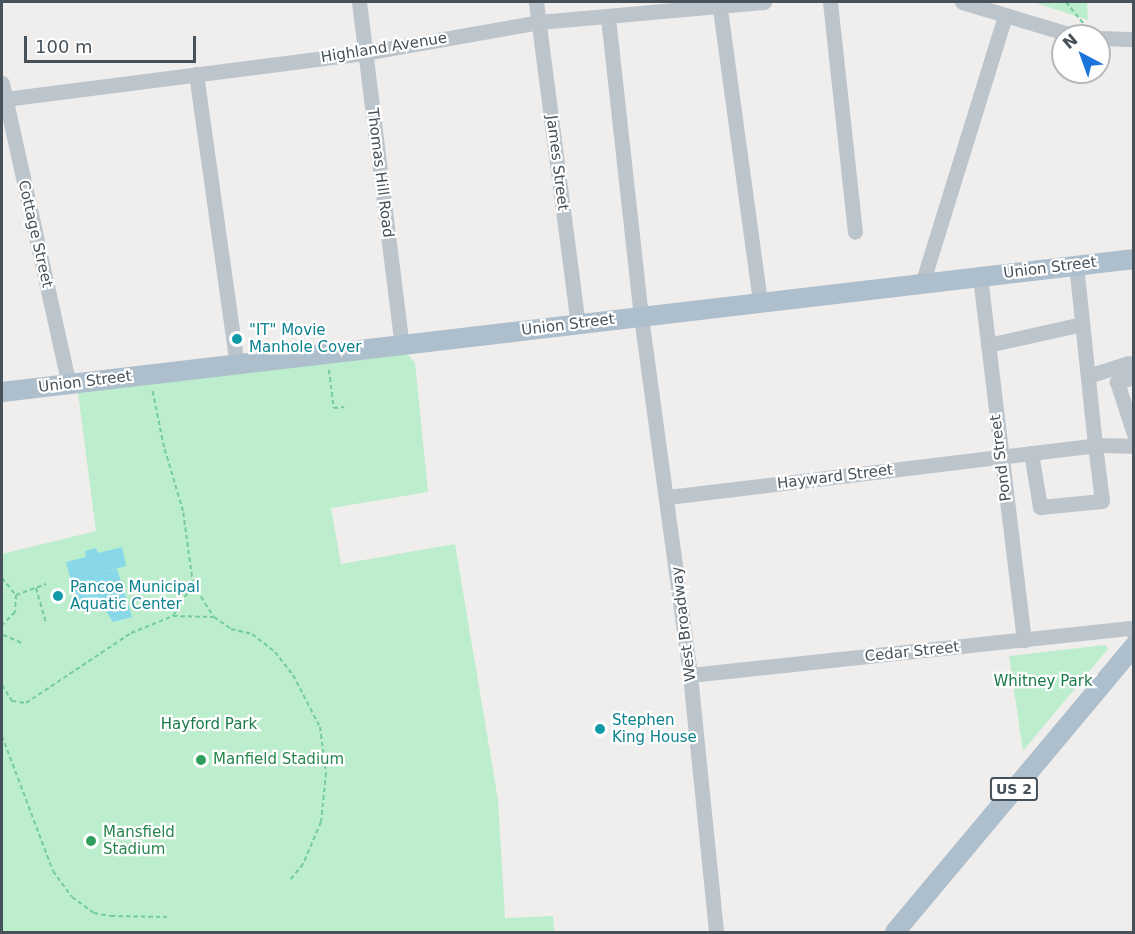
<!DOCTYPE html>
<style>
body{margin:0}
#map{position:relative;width:1135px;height:934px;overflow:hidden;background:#f0eded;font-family:"DejaVu Sans",sans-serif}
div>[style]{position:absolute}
.green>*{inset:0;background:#bcedcd}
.water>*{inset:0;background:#89d8ea}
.path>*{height:2px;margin-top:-1px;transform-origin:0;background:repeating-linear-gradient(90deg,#74cb9e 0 4.5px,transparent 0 7.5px)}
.minor>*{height:15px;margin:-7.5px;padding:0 7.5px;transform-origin:7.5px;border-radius:7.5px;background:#bcc5cc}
.major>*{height:20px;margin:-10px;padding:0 10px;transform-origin:10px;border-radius:10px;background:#adbecc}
.dots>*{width:16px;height:16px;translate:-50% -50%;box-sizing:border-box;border:3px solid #fff;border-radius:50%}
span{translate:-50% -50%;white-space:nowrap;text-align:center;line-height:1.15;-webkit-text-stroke:4.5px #fff;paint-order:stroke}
.shield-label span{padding:2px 4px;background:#fff;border:2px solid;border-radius:4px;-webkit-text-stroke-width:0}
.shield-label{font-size:14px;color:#46515a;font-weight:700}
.street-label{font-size:15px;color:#46515a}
.culture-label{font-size:15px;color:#0d838f}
.left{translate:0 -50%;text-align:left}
.park-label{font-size:15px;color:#187a46}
.leisure-label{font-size:15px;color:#27864d}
.frame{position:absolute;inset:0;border:3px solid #46515a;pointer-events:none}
.north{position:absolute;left:1051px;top:24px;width:60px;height:60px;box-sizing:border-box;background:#fff;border:2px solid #b5b9bd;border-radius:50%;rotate:319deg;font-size:16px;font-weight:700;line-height:24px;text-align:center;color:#46515a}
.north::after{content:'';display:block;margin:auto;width:21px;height:27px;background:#1c75db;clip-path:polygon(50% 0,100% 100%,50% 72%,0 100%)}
.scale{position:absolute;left:24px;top:36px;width:172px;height:27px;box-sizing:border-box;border:3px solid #46515a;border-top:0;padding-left:8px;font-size:18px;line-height:21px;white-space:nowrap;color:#46515a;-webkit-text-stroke:4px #fff;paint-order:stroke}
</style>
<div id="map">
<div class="green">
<i style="clip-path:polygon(1033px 2px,1087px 2px,1088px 20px)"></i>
<i style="clip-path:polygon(406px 353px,415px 363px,428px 492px,331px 508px,341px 564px,455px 544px,498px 800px,505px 918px,553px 916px,554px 932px,2px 932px,2px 554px,96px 531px,78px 393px)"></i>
<i style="clip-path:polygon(1105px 645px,1108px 649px,1023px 751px,1009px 656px)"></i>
</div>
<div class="water">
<i style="clip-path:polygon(122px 547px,126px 566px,100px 573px,117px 569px,132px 617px,113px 622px,97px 597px,76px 601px,66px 562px,86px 557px,85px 551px,96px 548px,98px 553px)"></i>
</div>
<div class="path">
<i style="left:1066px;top:2px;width:35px;rotate:51deg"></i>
<i style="left:329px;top:370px;width:38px;rotate:83deg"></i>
<i style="left:334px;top:408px;width:10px;rotate:-6deg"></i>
<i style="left:2px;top:578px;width:22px;rotate:51deg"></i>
<i style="left:16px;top:595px;width:17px;rotate:93deg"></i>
<i style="left:15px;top:612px;width:18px;rotate:135deg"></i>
<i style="left:193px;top:584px;width:39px;rotate:58deg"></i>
<i style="left:36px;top:588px;width:37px;rotate:74deg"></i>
<i style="left:16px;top:595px;width:32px;rotate:-20deg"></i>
<i style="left:173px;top:616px;width:41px;rotate:1.4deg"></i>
<i style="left:214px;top:617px;width:21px;rotate:35deg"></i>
<i style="left:231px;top:629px;width:22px;rotate:13deg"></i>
<i style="left:252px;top:634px;width:29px;rotate:38deg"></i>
<i style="left:275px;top:652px;width:29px;rotate:52deg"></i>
<i style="left:293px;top:675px;width:59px;rotate:62.6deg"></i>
<i style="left:320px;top:727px;width:46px;rotate:82.6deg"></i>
<i style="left:326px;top:773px;width:49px;rotate:95.8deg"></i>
<i style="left:321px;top:822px;width:46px;rotate:113.2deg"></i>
<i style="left:303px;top:864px;width:21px;rotate:129deg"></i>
<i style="left:2px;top:630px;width:13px;rotate:90deg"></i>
<i style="left:3px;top:635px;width:21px;rotate:23deg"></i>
<i style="left:2px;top:685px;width:19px;rotate:58deg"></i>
<i style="left:12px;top:701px;width:14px;rotate:8deg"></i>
<i style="left:26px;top:703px;width:126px;rotate:-33.7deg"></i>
<i style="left:131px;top:633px;width:45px;rotate:-22deg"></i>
<i style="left:173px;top:616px;width:38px;rotate:-58deg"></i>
<i style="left:193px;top:584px;width:74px;rotate:-97.8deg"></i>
<i style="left:183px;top:511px;width:67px;rotate:-106.5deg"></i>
<i style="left:164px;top:447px;width:60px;rotate:-101.5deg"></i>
<i style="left:2px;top:736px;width:144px;rotate:69.3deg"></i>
<i style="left:53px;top:871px;width:32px;rotate:54deg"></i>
<i style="left:72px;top:897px;width:27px;rotate:36deg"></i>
<i style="left:94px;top:913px;width:17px;rotate:10deg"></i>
<i style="left:111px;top:916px;width:56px;rotate:1deg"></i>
</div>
<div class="minor">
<i style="left:359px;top:2px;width:346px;rotate:82.9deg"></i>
<i style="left:536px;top:2px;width:325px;rotate:82.6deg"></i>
<i style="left:719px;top:2px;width:304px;rotate:82.2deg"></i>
<i style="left:830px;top:2px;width:231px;rotate:83.8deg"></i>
<i style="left:962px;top:2px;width:118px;rotate:16.7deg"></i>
<i style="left:608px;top:18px;width:301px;rotate:83.7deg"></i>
<i style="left:641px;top:317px;width:361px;rotate:82.2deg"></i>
<i style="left:690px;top:675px;width:258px;rotate:84.2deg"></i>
<i style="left:1099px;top:38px;width:35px;rotate:2deg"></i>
<i style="left:196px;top:74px;width:293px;rotate:82deg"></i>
<i style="left:2px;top:83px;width:308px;rotate:77.5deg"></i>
<i style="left:5px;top:99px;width:362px;rotate:-7.3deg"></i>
<i style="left:364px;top:53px;width:178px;rotate:-10deg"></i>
<i style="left:539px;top:22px;width:226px;rotate:-5.1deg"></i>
<i style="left:980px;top:277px;width:366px;rotate:83.1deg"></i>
<i style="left:922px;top:284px;width:281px;rotate:-72.8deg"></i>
<i style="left:988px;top:345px;width:96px;rotate:-12.6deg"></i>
<i style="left:1088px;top:376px;width:42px;rotate:-18deg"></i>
<i style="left:1134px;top:377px;width:18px;rotate:164deg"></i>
<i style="left:1117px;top:382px;width:55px;rotate:71.9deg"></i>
<i style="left:1031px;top:453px;width:55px;rotate:80.5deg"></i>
<i style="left:1040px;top:507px;width:62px;rotate:-5.5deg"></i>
<i style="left:1102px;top:501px;width:56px;rotate:-97.1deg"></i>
<i style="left:1095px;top:445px;width:39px;rotate:1deg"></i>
<i style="left:668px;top:497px;width:430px;rotate:-6.9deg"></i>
<i style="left:1095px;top:445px;width:181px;rotate:-96deg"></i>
<i style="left:690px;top:675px;width:441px;rotate:-6.1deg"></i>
<i style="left:1128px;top:628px;width:7px;rotate:34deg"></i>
</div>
<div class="major">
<i style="left:2px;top:392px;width:1140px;rotate:-6.7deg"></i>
<i style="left:895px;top:932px;width:373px;rotate:-50.1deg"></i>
</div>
<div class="dots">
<i style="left:237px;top:339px;background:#0f9aa8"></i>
<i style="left:58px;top:596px;background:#0f9aa8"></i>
<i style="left:600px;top:729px;background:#0f9aa8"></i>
<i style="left:201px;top:760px;background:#2e9e5b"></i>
<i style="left:91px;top:841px;background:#2e9e5b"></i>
</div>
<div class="shield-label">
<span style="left:1014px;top:789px">US 2</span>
</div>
<div class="street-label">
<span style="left:384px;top:48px;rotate:-9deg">Highland Avenue</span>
<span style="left:557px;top:163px;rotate:83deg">James Street</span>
<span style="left:380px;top:173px;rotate:83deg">Thomas Hill Road</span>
<span style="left:35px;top:234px;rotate:77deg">Cottage Street</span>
<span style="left:1050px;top:268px;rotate:-7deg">Union Street</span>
<span style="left:568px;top:325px;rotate:-7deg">Union Street</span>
<span style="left:85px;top:382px;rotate:-7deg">Union Street</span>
<span style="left:1001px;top:458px;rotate:-97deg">Pond Street</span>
<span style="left:835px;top:477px;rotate:-7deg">Hayward Street</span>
<span style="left:684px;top:624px;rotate:-97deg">West Broadway</span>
<span style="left:912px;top:652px;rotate:-6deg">Cedar Street</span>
</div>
<div class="culture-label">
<span class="left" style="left:249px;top:339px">"IT" Movie<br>Manhole Cover</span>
<span class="left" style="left:70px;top:596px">Pancoe Municipal<br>Aquatic Center</span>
<span class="left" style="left:612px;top:729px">Stephen<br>King House</span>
</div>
<div class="park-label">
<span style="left:1043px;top:682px">Whitney Park</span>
<span style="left:209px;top:725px">Hayford Park</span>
</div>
<div class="leisure-label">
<span class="left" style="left:213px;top:760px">Manfield Stadium</span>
<span class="left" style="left:103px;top:841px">Mansfield<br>Stadium</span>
</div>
<div class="frame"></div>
<div class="north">N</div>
<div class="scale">100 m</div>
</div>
